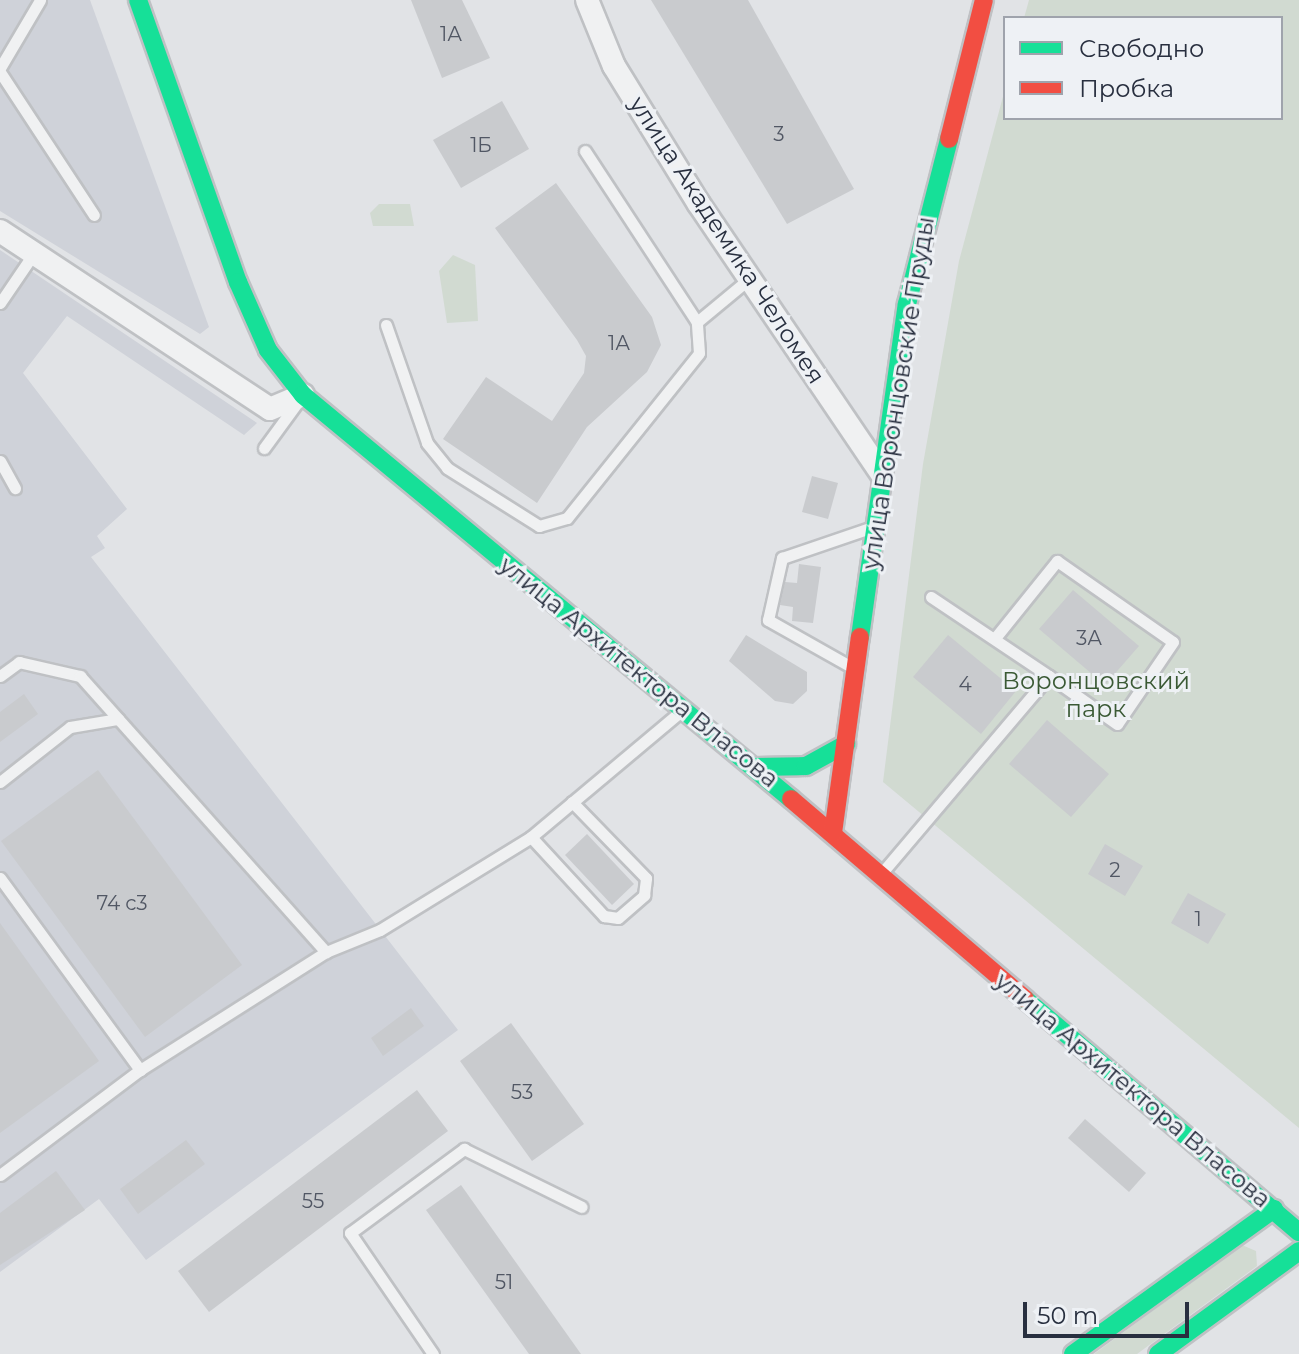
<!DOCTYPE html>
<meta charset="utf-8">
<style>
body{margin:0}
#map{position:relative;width:1299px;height:1354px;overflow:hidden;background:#e1e3e6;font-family:Montserrat,sans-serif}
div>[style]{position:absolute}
.built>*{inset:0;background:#cfd2d9}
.green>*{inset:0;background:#d1dad1}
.building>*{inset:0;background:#c9cbce}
.roads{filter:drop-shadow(2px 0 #bfc1c4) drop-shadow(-2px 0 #bfc1c4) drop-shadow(0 2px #bfc1c4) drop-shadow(0 -2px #bfc1c4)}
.lane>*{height:11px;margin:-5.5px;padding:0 5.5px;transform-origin:5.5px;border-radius:5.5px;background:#f0f1f2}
.street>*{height:22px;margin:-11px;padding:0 11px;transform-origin:11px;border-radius:11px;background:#f0f1f2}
.fast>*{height:18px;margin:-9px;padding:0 9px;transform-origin:9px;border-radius:9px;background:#16e098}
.jam>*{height:18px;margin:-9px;padding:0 9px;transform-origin:9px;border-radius:9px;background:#f24e42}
span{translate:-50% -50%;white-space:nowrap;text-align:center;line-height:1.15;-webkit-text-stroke:6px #eef1f5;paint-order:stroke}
.number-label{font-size:20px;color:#515764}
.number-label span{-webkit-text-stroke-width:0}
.street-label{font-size:24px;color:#282f3f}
.park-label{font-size:24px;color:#3b5a35}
.legend{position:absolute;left:1003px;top:16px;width:280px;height:104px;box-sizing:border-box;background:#eef1f5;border:2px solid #9fa3ac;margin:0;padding:10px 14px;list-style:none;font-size:24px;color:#282f3f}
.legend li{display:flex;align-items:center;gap:16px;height:40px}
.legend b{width:40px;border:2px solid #9fa3ac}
.scale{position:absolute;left:1023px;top:1302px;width:166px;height:36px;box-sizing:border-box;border:4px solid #282f3f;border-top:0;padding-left:10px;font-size:24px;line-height:28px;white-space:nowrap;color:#282f3f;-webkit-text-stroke:6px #eef1f5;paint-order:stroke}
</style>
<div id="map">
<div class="built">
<i style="clip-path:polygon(0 0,90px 0,209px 327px,200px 334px,0 211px)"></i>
<i style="clip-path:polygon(0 250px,257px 423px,244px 435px,67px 316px,23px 373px,127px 509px,97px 536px,105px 548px,91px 557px,458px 1030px,146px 1260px,99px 1199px,0 1272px)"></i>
</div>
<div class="green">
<i style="clip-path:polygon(1029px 0,1299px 0,1299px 1128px,883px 782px,923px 464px,959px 261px,1005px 89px,1005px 118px,1281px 118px,1281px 18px,1024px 18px)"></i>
<i style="clip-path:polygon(379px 204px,410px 204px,414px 226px,373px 226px,370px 213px)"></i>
<i style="clip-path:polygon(453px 255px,475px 265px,478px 321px,447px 323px,439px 271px)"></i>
<i style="clip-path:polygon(1242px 1245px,1256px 1251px,1257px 1266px,1137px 1354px,1094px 1354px)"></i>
</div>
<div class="building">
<i style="clip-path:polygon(411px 0,462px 0,490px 58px,442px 78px)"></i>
<i style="clip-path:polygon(651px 0,748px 0,854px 189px,787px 224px)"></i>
<i style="clip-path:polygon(502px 101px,529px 149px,461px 188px,433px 140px)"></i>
<i style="clip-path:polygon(556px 183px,652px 317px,661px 345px,647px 372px,587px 427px,537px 503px,443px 439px,486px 377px,552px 421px,584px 373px,586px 356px,577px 340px,495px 228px)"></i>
<i style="clip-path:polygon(812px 476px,838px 483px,828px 519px,802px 512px)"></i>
<i style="clip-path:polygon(799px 564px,821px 567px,813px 623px,792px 621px,793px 607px,780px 605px,785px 582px,797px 583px)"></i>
<i style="clip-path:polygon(1073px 590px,1139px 646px,1105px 685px,1039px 629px)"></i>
<i style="clip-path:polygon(746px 635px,807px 672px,807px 691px,793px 704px,775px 701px,729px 661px)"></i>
<i style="clip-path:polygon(948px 635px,1016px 691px,981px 734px,913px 677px)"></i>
<i style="clip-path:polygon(24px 694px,38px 714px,0 742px,0 712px)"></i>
<i style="clip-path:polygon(1047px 720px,1109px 774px,1071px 817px,1009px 764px)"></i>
<i style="clip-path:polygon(98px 770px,242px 965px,145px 1037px,1px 841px)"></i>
<i style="clip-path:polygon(587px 834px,634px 884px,612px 905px,565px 855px)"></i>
<i style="clip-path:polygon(1105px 844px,1143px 866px,1125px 896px,1088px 874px)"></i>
<i style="clip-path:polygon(1188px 893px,1226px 914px,1208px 944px,1171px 923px)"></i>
<i style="clip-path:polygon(0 923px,99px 1061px,0 1133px)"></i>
<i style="clip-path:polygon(411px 1008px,424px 1026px,383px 1056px,371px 1038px)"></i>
<i style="clip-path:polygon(511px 1023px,584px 1124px,532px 1161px,460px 1061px)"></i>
<i style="clip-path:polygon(417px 1090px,448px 1131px,209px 1312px,178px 1271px)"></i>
<i style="clip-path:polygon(1085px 1119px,1146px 1173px,1129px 1192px,1068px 1138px)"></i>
<i style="clip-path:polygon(186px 1140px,205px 1164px,138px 1214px,120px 1189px)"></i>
<i style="clip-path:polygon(56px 1171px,85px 1210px,0 1265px,0 1213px)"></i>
<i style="clip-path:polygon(461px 1185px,581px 1354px,529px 1354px,426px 1210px)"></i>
</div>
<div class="roads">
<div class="lane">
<i style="left:0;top:68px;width:79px;rotate:-59.5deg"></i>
<i style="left:0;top:72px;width:171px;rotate:56.7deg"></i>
<i style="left:585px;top:151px;width:204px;rotate:56.8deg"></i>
<i style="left:0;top:303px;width:60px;rotate:-55.8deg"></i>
<i style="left:386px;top:325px;width:125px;rotate:70.8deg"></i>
<i style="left:427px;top:443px;width:32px;rotate:51deg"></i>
<i style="left:447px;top:468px;width:109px;rotate:32.2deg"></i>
<i style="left:539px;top:526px;width:29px;rotate:-16deg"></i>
<i style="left:567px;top:518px;width:211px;rotate:-51.3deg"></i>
<i style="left:699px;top:353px;width:31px;rotate:-94deg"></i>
<i style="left:697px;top:322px;width:69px;rotate:-39.7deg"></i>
<i style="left:264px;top:448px;width:59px;rotate:-53.9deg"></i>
<i style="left:0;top:461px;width:31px;rotate:61deg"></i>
<i style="left:995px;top:638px;width:99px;rotate:-51.2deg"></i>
<i style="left:1057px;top:561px;width:141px;rotate:34.9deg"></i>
<i style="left:1173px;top:642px;width:99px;rotate:124.3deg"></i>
<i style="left:1117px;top:724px;width:83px;rotate:-144.8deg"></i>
<i style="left:855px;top:669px;width:100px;rotate:-150.6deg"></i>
<i style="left:768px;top:620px;width:64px;rotate:-77.3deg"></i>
<i style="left:782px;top:558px;width:96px;rotate:-18.8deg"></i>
<i style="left:0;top:676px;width:24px;rotate:-36deg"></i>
<i style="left:19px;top:662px;width:63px;rotate:12.9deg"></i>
<i style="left:80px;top:676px;width:370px;rotate:48.3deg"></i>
<i style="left:0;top:782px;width:89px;rotate:-38.2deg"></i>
<i style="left:70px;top:727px;width:49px;rotate:-9.5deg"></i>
<i style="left:531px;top:837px;width:108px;rotate:47.3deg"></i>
<i style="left:604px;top:916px;width:14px;rotate:8deg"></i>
<i style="left:618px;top:918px;width:35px;rotate:-41deg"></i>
<i style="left:644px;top:895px;width:17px;rotate:-83deg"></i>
<i style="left:646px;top:878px;width:106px;rotate:-134.2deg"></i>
<i style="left:880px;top:875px;width:261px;rotate:-49.7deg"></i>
<i style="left:1049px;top:676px;width:142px;rotate:-146.2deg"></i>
<i style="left:0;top:878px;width:238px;rotate:53.9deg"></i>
<i style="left:0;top:1175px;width:175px;rotate:-36.9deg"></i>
<i style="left:140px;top:1070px;width:220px;rotate:-32.4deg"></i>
<i style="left:326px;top:952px;width:58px;rotate:-22.2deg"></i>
<i style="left:380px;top:930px;width:177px;rotate:-31.6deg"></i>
<i style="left:531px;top:837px;width:196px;rotate:-40deg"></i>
<i style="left:433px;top:1354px;width:147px;rotate:-124.4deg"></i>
<i style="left:350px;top:1233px;width:142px;rotate:-36.4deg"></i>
<i style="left:464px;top:1149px;width:131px;rotate:26.2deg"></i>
</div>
<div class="street">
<i style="left:587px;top:0;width:71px;rotate:67.8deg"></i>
<i style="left:614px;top:66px;width:162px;rotate:58.4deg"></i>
<i style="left:699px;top:204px;width:325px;rotate:55.9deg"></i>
<i style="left:0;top:231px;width:323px;rotate:33.4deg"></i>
<i style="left:270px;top:409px;width:36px;rotate:-23deg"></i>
</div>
<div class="fast">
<i style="left:138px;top:0;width:299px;rotate:70.5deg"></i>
<i style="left:238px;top:282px;width:74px;rotate:66.2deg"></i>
<i style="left:268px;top:350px;width:57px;rotate:52.1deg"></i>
<i style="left:303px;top:395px;width:634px;rotate:39.62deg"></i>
<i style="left:860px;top:637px;width:336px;rotate:-82deg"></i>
<i style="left:907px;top:304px;width:170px;rotate:-75.7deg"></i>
<i style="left:755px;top:767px;width:51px;rotate:-1.1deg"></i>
<i style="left:806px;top:766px;width:46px;rotate:-28.8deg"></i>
<i style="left:1025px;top:999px;width:360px;rotate:40.4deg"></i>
<i style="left:1073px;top:1354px;width:248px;rotate:-35.8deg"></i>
<i style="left:1158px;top:1354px;width:175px;rotate:-36.1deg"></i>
</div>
<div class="jam">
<i style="left:949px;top:139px;width:143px;rotate:-75.9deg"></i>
<i style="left:791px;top:799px;width:308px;rotate:40.5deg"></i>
<i style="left:833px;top:833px;width:198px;rotate:-82.2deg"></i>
</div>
</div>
<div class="number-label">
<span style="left:451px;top:34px">1А</span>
<span style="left:779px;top:134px">3</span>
<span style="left:481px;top:145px">1Б</span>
<span style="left:619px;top:343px">1А</span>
<span style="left:1089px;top:638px">3А</span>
<span style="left:965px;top:684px">4</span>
<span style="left:1115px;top:870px">2</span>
<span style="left:122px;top:903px">74 с3</span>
<span style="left:1198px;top:919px">1</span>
<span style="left:522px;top:1092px">53</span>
<span style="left:313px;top:1201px">55</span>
<span style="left:504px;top:1282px">51</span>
</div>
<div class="street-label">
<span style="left:727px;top:240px;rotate:57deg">улица Академика Челомея</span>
<span style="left:898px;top:393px;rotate:-81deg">улица Воронцовские Пруды</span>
<span style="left:639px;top:672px;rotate:39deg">улица Архитектора Власова</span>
<span style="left:1133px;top:1090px;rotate:40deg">улица Архитектора Власова</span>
</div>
<div class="park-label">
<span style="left:1096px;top:695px">Воронцовский<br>парк</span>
</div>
<ul class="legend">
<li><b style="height:10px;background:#16e098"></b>Свободно</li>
<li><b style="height:10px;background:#f24e42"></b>Пробка</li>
</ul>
<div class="scale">50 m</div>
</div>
